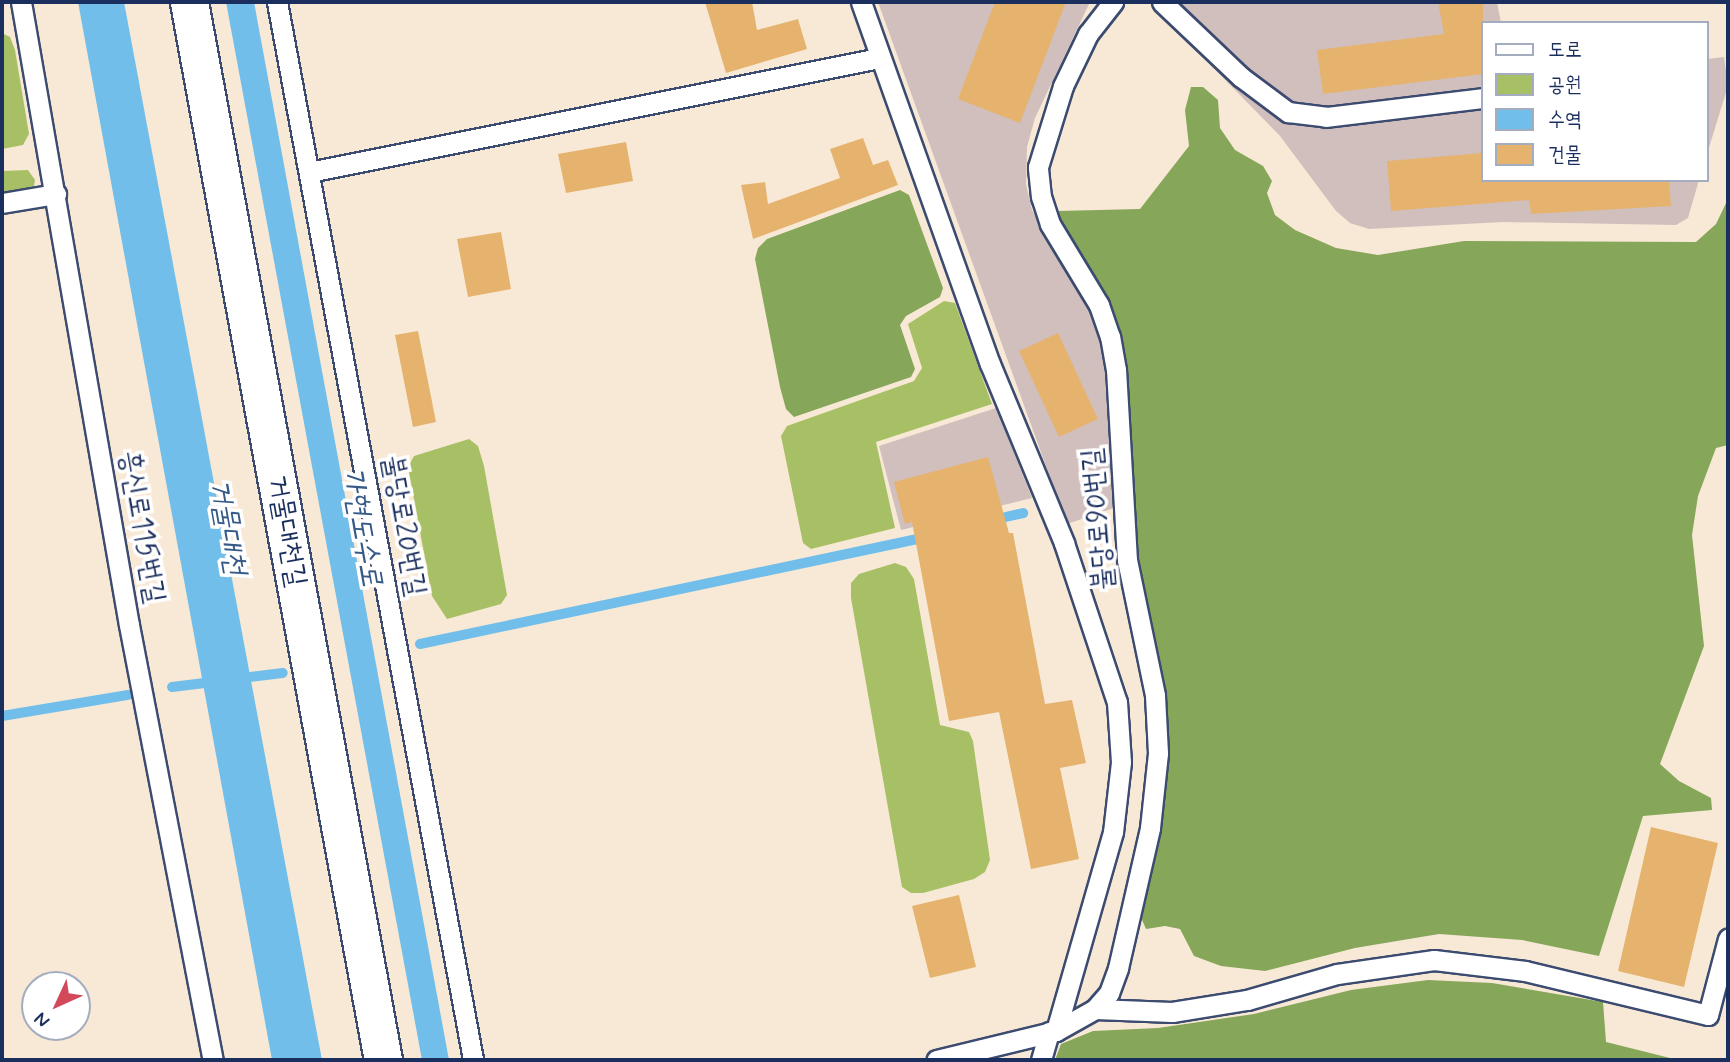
<!DOCTYPE html>
<meta charset="utf-8">
<style>
body{margin:0}
#map{position:relative;width:1730px;height:1062px;overflow:hidden;background:#f8e9d6;font-family:Mynerve,"Poor Story",sans-serif}
div>[style]{position:absolute}
.industrial>*{inset:0;background:#d1bfbd}
.green>*{inset:0;background:#a8c065}
.forest>*{inset:0;background:#86a65a}
.water>*{inset:0;background:#72beeb}
.stream>*{height:10px;margin:-5px;padding:0 5px;transform-origin:5px;border-radius:5px;background:#72beeb}
.building>*{inset:0;background:#e5b36e}
.roads{filter:drop-shadow(2px 0 #3c4b70) drop-shadow(-2px 0 #3c4b70) drop-shadow(0 2px #3c4b70) drop-shadow(0 -2px #3c4b70)}
.lane>*{height:19px;margin:-9.5px;padding:0 9.5px;transform-origin:9.5px;border-radius:9.5px;background:#fff}
.street>*{height:37px;margin:-18.5px;padding:0 18.5px;transform-origin:18.5px;border-radius:18.5px;background:#fff}
span{translate:-50% -50%;white-space:nowrap;text-align:center;line-height:1.15;-webkit-text-stroke:7px #fff;paint-order:stroke}
.street-label{font-size:28px;color:#1b2f5e}
.water-label{font-size:30px;color:#355a88;font-style:italic}
.frame{position:absolute;inset:0;border:4px solid #1b2f5e;pointer-events:none}
.legend{position:absolute;left:1481px;top:21px;width:228px;height:161px;box-sizing:border-box;background:#fff;border:2px solid #a4acbf;margin:0;padding:9px 12px;list-style:none;font-size:21px;color:#1b2f5e}
.legend li{display:flex;align-items:center;gap:14px;height:35px}
.legend b{width:35px;border:2px solid #a4acbf}
.north{position:absolute;left:21px;top:971px;width:70px;height:70px;box-sizing:border-box;background:#fff;border:2px solid #a4acbf;border-radius:50%;rotate:225deg;font-size:19px;font-weight:700;line-height:28px;text-align:center;color:#1b2f5e}
.north::after{content:'';display:block;margin:auto;width:24px;height:32px;background:#d1495b;clip-path:polygon(50% 0,100% 100%,50% 72%,0 100%)}
</style>
<div id="map">
<div class="industrial">
<i style="clip-path:polygon(878px 2px,1090px 2px,1035px 118px,1027px 147px,1026px 184px,1032px 210px,1092px 312px,1103px 344px,1114px 508px,1067px 524px)"></i>
<i style="clip-path:polygon(1149px 2px,1497px 2px,1501px 23px,1483px 23px,1483px 180px,1699px 180px,1688px 218px,1676px 225px,1503px 222px,1369px 229px,1350px 223px,1336px 211px,1280px 136px)"></i>
<i style="clip-path:polygon(1724px 57px,1728px 86px,1707px 154px,1707px 59px)"></i>
<i style="clip-path:polygon(996px 408px,1032px 498px,901px 530px,879px 446px)"></i>
</div>
<div class="green">
<i style="clip-path:polygon(2px 33px,10px 37px,15px 50px,29px 134px,23px 145px,2px 149px)"></i>
<i style="clip-path:polygon(28px 170px,35px 180px,34px 186px,2px 196px,2px 171px)"></i>
<i style="clip-path:polygon(944px 301px,955px 303px,992px 404px,876px 442px,895px 528px,811px 549px,803px 543px,781px 436px,787px 426px,914px 381px,922px 368px,908px 324px)"></i>
<i style="clip-path:polygon(469px 439px,478px 446px,484px 466px,507px 595px,501px 604px,447px 619px,432px 596px,408px 467px,414px 456px)"></i>
<i style="clip-path:polygon(895px 563px,906px 567px,914px 579px,940px 725px,969px 732px,973px 741px,990px 860px,985px 872px,974px 879px,923px 893px,911px 893px,902px 887px,851px 598px,851px 583px,859px 574px)"></i>
</div>
<div class="forest">
<i style="clip-path:polygon(1191px 87px,1203px 87px,1218px 100px,1220px 128px,1235px 150px,1263px 166px,1272px 181px,1267px 193px,1275px 215px,1295px 230px,1336px 248px,1378px 255px,1464px 241px,1696px 242px,1716px 224px,1728px 199px,1728px 445px,1716px 448px,1698px 496px,1692px 535px,1704px 646px,1660px 764px,1679px 781px,1711px 798px,1712px 810px,1643px 816px,1599px 956px,1522px 940px,1439px 934px,1355px 948px,1265px 971px,1221px 966px,1194px 956px,1180px 929px,1165px 926px,1146px 929px,1140px 915px,1164px 794px,1166px 735px,1134px 525px,1125px 352px,1107px 301px,1061px 226px,1058px 211px,1140px 209px,1189px 146px,1185px 110px)"></i>
<i style="clip-path:polygon(900px 190px,909px 195px,943px 288px,940px 297px,906px 316px,900px 325px,915px 369px,911px 377px,794px 417px,786px 409px,780px 387px,755px 259px,758px 248px,767px 239px)"></i>
<i style="clip-path:polygon(1428px 980px,1492px 983px,1603px 1002px,1606px 1042px,1678px 1060px,1055px 1060px,1061px 1044px,1093px 1031px,1158px 1028px,1254px 1014px,1351px 990px)"></i>
</div>
<div class="water">
<i style="clip-path:polygon(78px 2px,124px 2px,322px 1060px,272px 1060px)"></i>
<i style="clip-path:polygon(226px 2px,254px 2px,449px 1060px,422px 1060px)"></i>
</div>
<div class="stream">
<i style="left:993px;top:520px;width:31px;rotate:-13deg"></i>
<i style="left:420px;top:644px;width:518px;rotate:-11.92deg"></i>
<i style="left:241px;top:678px;width:42px;rotate:-6.8deg"></i>
<i style="left:172px;top:687px;width:41px;rotate:-7deg"></i>
<i style="left:2px;top:716px;width:128px;rotate:-9.5deg"></i>
</div>
<div class="building">
<i style="clip-path:polygon(705px 2px,752px 2px,757px 30px,798px 19px,807px 49px,726px 73px)"></i>
<i style="clip-path:polygon(995px 2px,1066px 2px,1020px 123px,958px 99px)"></i>
<i style="clip-path:polygon(1438px 2px,1483px 2px,1483px 74px,1323px 94px,1317px 50px,1444px 34px)"></i>
<i style="clip-path:polygon(863px 138px,873px 165px,888px 160px,898px 185px,753px 239px,741px 185px,765px 182px,768px 204px,840px 178px,830px 149px)"></i>
<i style="clip-path:polygon(626px 142px,633px 181px,566px 193px,558px 154px)"></i>
<i style="clip-path:polygon(1483px 153px,1483px 180px,1669px 180px,1671px 206px,1531px 214px,1529px 200px,1391px 211px,1387px 161px)"></i>
<i style="clip-path:polygon(501px 232px,511px 289px,468px 297px,457px 239px)"></i>
<i style="clip-path:polygon(418px 331px,436px 422px,413px 427px,395px 335px)"></i>
<i style="clip-path:polygon(1058px 333px,1098px 419px,1059px 437px,1019px 351px)"></i>
<i style="clip-path:polygon(988px 457px,1009px 533px,1013px 533px,1045px 704px,1072px 700px,1086px 763px,1060px 768px,1079px 859px,1031px 869px,999px 712px,949px 721px,912px 522px,905px 524px,894px 482px)"></i>
<i style="clip-path:polygon(1651px 827px,1718px 843px,1684px 987px,1618px 971px)"></i>
<i style="clip-path:polygon(959px 895px,976px 967px,930px 978px,912px 906px)"></i>
</div>
<div class="roads">
<div class="lane">
<i style="left:21px;top:2px;width:632px;rotate:80.17deg"></i>
<i style="left:129px;top:625px;width:443px;rotate:79.1deg"></i>
<i style="left:277px;top:2px;width:1076px;rotate:79.5deg"></i>
<i style="left:861px;top:2px;width:384px;rotate:70.4deg"></i>
<i style="left:990px;top:364px;width:194px;rotate:67.5deg"></i>
<i style="left:1064px;top:543px;width:168px;rotate:71.6deg"></i>
<i style="left:1117px;top:702px;width:60px;rotate:86.2deg"></i>
<i style="left:1121px;top:762px;width:70px;rotate:96.5deg"></i>
<i style="left:1113px;top:832px;width:207px;rotate:106deg"></i>
<i style="left:1056px;top:1031px;width:123px;rotate:166.4deg"></i>
<i style="left:1162px;top:2px;width:109px;rotate:43.5deg"></i>
<i style="left:1241px;top:77px;width:59px;rotate:36.7deg"></i>
<i style="left:1288px;top:112px;width:38px;rotate:7deg"></i>
<i style="left:1326px;top:117px;width:158px;rotate:-6.9deg"></i>
<i style="left:309px;top:172px;width:581px;rotate:-11.31deg"></i>
<i style="left:2px;top:203px;width:55px;rotate:-9.5deg"></i>
<i style="left:1095px;top:1009px;width:77px;rotate:2.2deg"></i>
<i style="left:1172px;top:1012px;width:76px;rotate:-9.1deg"></i>
<i style="left:1247px;top:1000px;width:94px;rotate:-16.1deg"></i>
<i style="left:1337px;top:974px;width:98px;rotate:-8.2deg"></i>
<i style="left:1434px;top:960px;width:92px;rotate:6.9deg"></i>
<i style="left:1525px;top:971px;width:188px;rotate:13.5deg"></i>
<i style="left:1708px;top:1015px;width:79px;rotate:-75.3deg"></i>
<i style="left:1056px;top:1031px;width:45px;rotate:-29.4deg"></i>
<i style="left:1095px;top:1009px;width:21px;rotate:-49deg"></i>
<i style="left:1109px;top:993px;width:27px;rotate:-70deg"></i>
<i style="left:1118px;top:968px;width:144px;rotate:-77.1deg"></i>
<i style="left:1150px;top:828px;width:75px;rotate:-83.9deg"></i>
<i style="left:1158px;top:753px;width:58px;rotate:-93deg"></i>
<i style="left:1155px;top:695px;width:138px;rotate:-101.7deg"></i>
<i style="left:1127px;top:560px;width:190px;rotate:-93.3deg"></i>
<i style="left:1116px;top:370px;width:34px;rotate:-100deg"></i>
<i style="left:1110px;top:337px;width:34px;rotate:-109deg"></i>
<i style="left:1099px;top:305px;width:95px;rotate:-121.2deg"></i>
<i style="left:1050px;top:224px;width:28px;rotate:-108deg"></i>
<i style="left:1041px;top:197px;width:30px;rotate:-96deg"></i>
<i style="left:1038px;top:167px;width:85px;rotate:-72.8deg"></i>
<i style="left:1063px;top:86px;width:58px;rotate:-64.3deg"></i>
<i style="left:1088px;top:34px;width:41px;rotate:-52deg"></i>
<i style="left:1041px;top:1060px;width:29px;rotate:-74deg"></i>
</div>
<div class="street">
<i style="left:189px;top:2px;width:1076px;rotate:79.61deg"></i>
</div>
</div>
<div class="street-label">
<span style="left:1099px;top:519px;rotate:-95deg">불당로90번길</span>
<span style="left:403px;top:526px;rotate:80deg">불당로20번길</span>
<span style="left:141px;top:527px;rotate:80deg">흥신로115번길</span>
<span style="left:286px;top:531px;rotate:80deg">거물대천길</span>
</div>
<div class="water-label">
<span style="left:227px;top:527px;rotate:80deg">거물대천</span>
<span style="left:361px;top:527px;rotate:80deg">가현도수로</span>
</div>
<div class="frame"></div>
<ul class="legend">
<li><b style="height:9px;background:#fff"></b>도로</li>
<li><b style="height:19px;background:#a8c065"></b>공원</li>
<li><b style="height:19px;background:#72beeb"></b>수역</li>
<li><b style="height:19px;background:#e5b36e"></b>건물</li>
</ul>
<div class="north">N</div>
</div>
